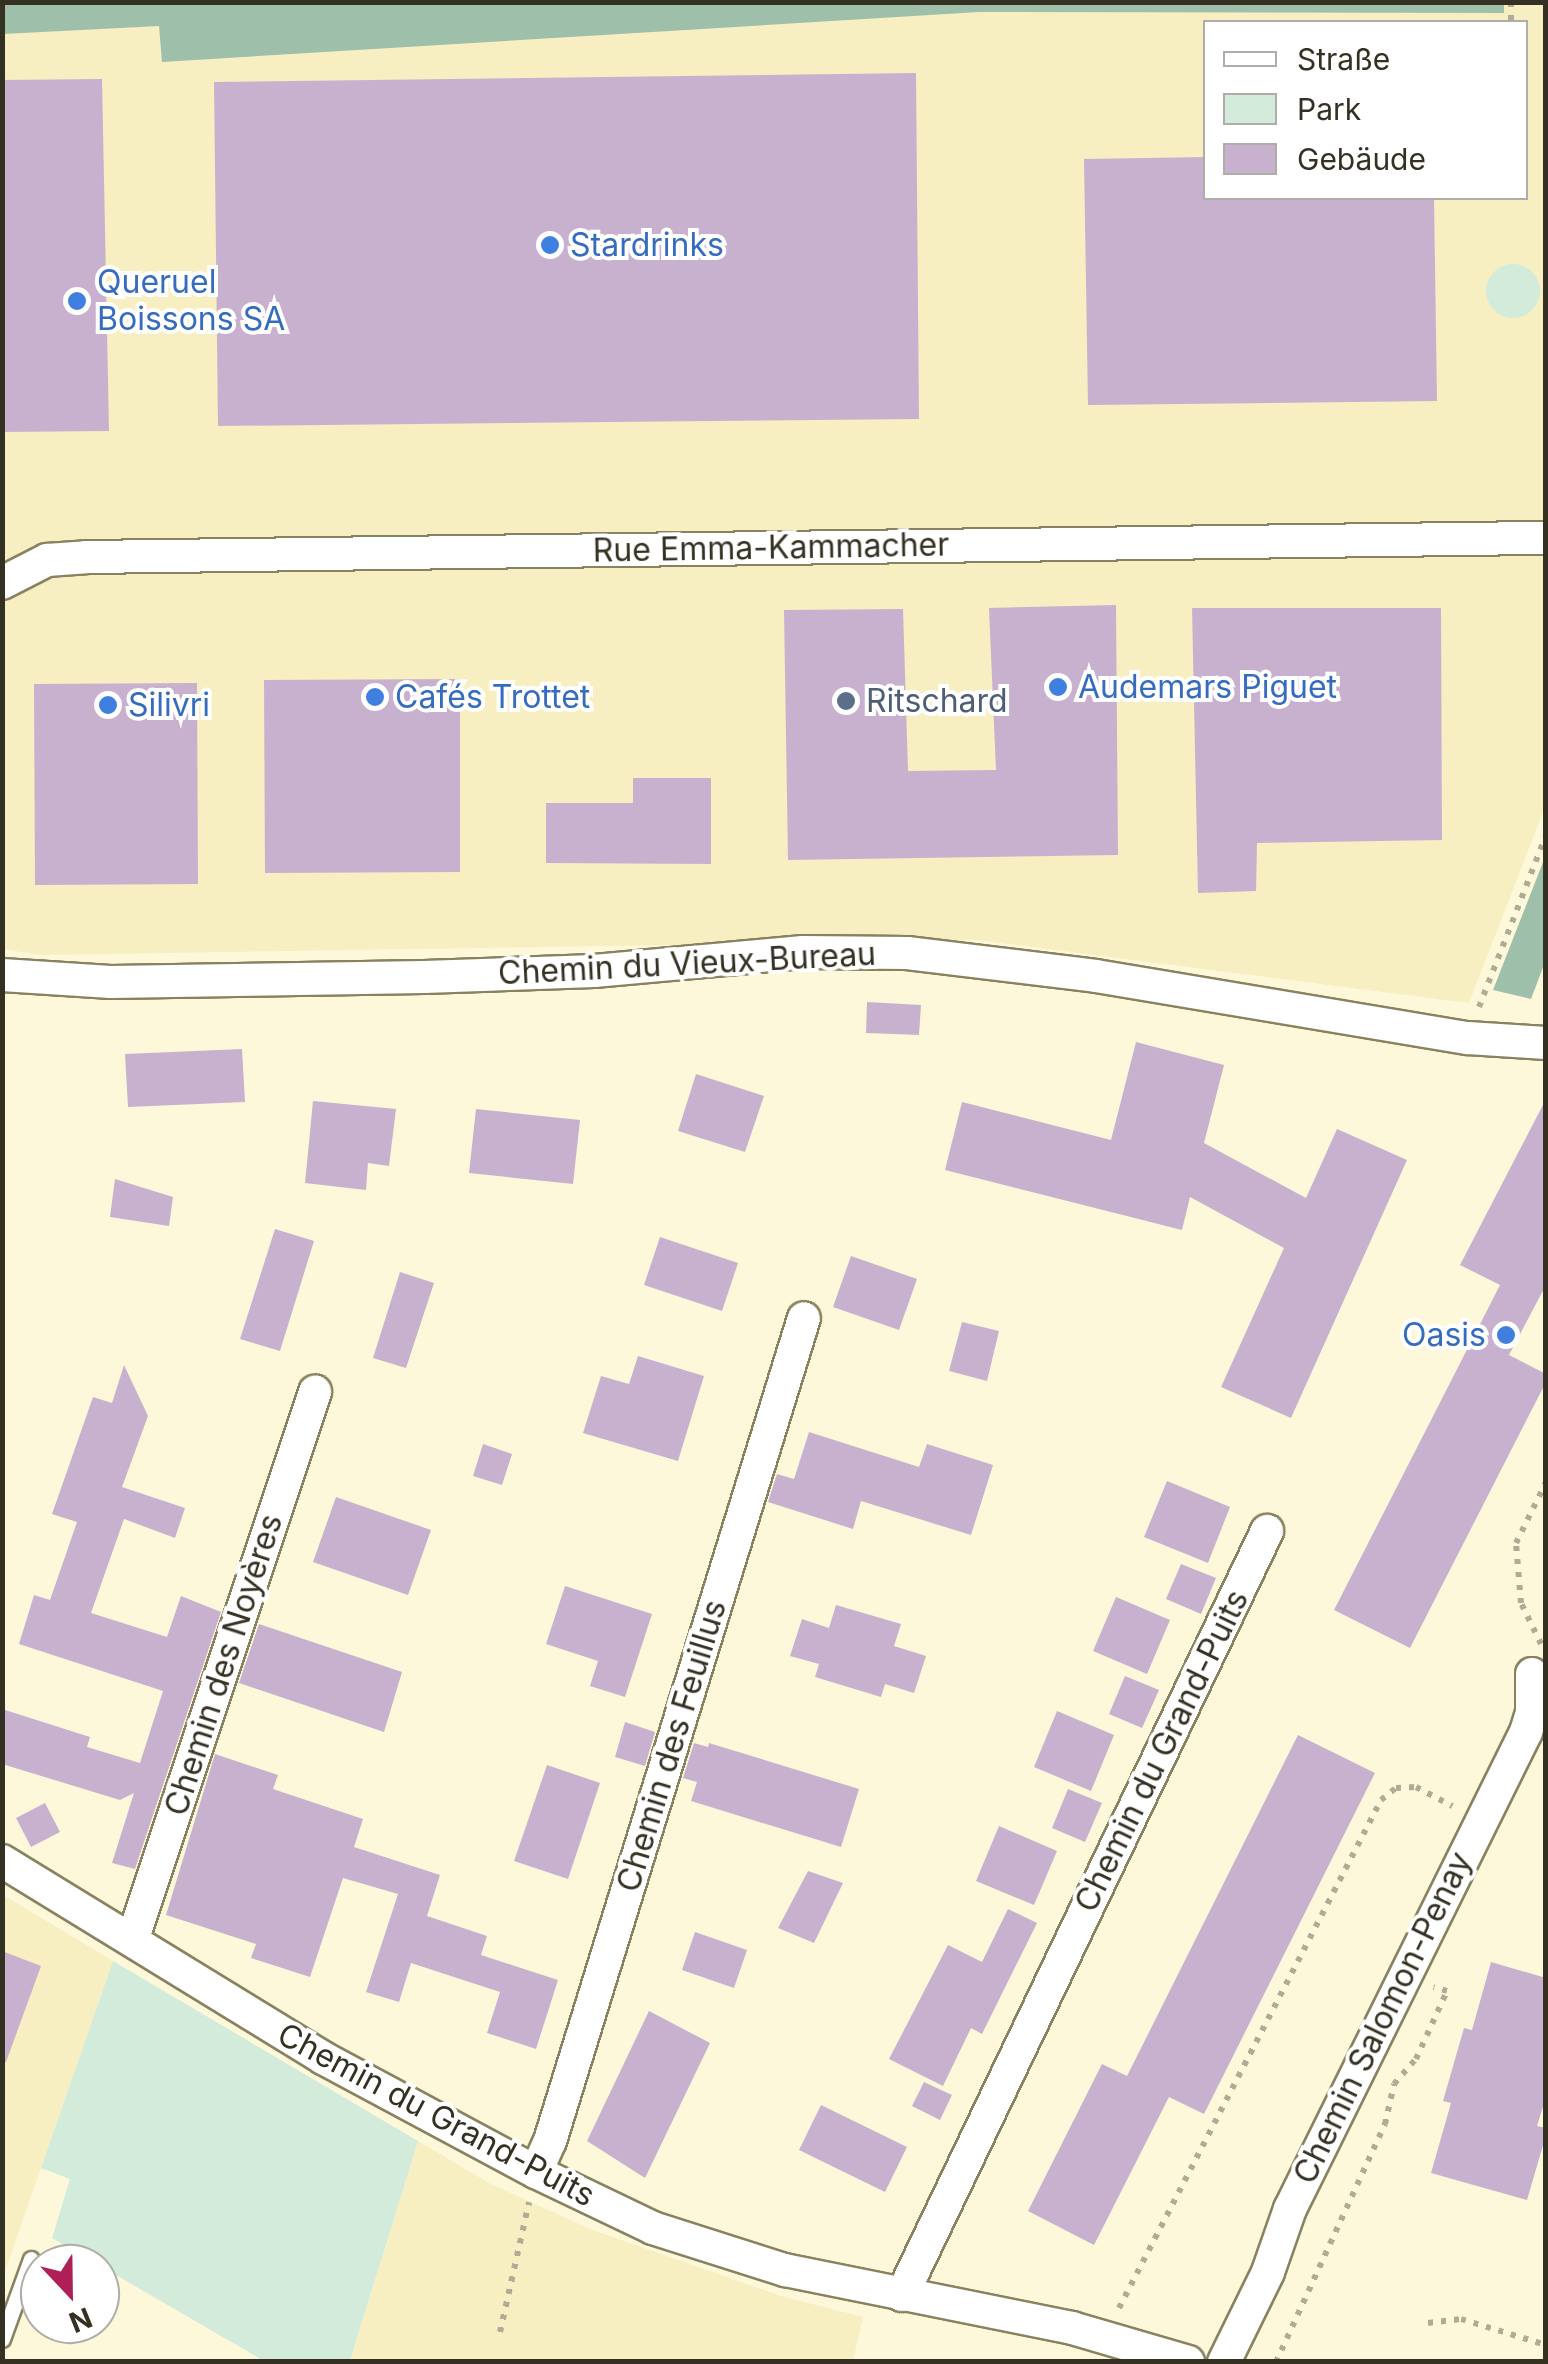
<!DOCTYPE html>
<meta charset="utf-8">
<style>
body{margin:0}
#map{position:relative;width:1548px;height:2364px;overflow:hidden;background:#fef8da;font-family:Inter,sans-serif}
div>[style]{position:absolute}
.built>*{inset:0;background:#f7eec1}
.green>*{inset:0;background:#d2ebdb}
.round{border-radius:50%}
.forest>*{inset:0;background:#9ec0ab}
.building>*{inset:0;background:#c8b1ce}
.path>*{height:6px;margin-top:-3px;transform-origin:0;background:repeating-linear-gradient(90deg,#b0ab94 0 5px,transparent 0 13px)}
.roads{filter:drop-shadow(2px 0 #898260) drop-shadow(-2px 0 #898260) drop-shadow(0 2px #898260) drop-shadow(0 -2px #898260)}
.lane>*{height:15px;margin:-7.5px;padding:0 7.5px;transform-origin:7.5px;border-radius:7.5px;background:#fff}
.street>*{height:32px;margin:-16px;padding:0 16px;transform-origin:16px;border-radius:16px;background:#fff}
.dots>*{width:28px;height:28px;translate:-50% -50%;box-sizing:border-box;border:5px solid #fff;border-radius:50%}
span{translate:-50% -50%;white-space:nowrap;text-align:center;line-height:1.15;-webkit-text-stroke:8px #fff;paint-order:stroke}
.shop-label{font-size:32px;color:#366cbe}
.left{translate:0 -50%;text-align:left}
.right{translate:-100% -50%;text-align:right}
.street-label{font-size:32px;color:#343123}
.service-label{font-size:32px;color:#4e5e75}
.frame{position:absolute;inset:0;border:5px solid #343123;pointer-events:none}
.legend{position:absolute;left:1203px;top:20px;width:325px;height:180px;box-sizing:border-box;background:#fff;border:2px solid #aeada7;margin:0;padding:12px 18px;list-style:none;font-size:30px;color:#343123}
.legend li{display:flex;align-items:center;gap:20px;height:50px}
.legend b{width:50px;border:2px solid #aeada7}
.north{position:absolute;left:20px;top:2244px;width:100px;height:100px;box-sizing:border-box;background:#fff;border:2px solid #aeada7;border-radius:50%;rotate:158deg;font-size:28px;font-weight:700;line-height:40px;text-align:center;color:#343123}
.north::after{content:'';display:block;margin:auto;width:35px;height:45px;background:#ae1f57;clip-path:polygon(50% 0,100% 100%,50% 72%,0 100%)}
</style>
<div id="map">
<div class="built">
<i style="clip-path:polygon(evenodd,2px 3px,1545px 3px,1545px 807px,1469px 1003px,976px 940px,40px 955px,3px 949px,2px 3px,1206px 22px,1526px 22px,1526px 198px,1206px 198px,1206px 22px)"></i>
<i style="clip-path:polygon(3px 1895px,113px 1961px,3px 2277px)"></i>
<i style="clip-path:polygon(418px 2141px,489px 2183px,590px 2229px,781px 2296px,863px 2317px,853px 2361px,350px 2362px)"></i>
</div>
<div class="green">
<i class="round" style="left:1486px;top:264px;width:54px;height:54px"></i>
<i style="clip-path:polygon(113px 1961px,418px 2141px,350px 2361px,264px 2361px,52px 2238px,70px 2179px,41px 2168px)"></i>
</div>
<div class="forest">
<i style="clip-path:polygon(3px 2px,1504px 2px,1504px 13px,979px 12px,162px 62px,159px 26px,3px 34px)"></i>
<i style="clip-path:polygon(1545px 857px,1545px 962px,1531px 999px,1493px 990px)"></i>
</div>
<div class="building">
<i style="clip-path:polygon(916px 73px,919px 419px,218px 426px,214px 82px)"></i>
<i style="clip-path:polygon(102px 79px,109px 431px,2px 432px,2px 80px)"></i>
<i style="clip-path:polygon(1206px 157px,1206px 198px,1434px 198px,1437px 401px,1088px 405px,1084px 159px)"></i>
<i style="clip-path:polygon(1116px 605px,1118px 855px,788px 860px,784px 610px,903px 609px,908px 771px,996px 770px,989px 608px)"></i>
<i style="clip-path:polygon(1192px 608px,1441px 608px,1442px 840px,1257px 843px,1256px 891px,1198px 893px)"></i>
<i style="clip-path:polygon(460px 679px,460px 872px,265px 873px,264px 680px)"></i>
<i style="clip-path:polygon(197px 683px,198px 884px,35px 885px,34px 684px)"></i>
<i style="clip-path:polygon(633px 778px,711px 778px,711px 864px,546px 863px,546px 803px,633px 803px)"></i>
<i style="clip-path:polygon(867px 1002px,921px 1005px,919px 1035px,866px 1033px)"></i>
<i style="clip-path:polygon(1136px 1042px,1224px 1065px,1204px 1143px,1306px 1198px,1337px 1129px,1407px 1160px,1291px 1418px,1221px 1387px,1284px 1248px,1190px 1197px,1182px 1230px,945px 1170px,962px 1102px,1111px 1140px)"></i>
<i style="clip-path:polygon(242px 1049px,245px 1102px,128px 1107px,125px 1054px)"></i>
<i style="clip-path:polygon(696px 1074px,764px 1096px,745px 1152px,678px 1131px)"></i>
<i style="clip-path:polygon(1546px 1099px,1546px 1285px,1509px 1355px,1546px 1374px,1546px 1382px,1410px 1648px,1334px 1610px,1500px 1285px,1460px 1265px)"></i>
<i style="clip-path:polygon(313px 1101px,396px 1109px,389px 1166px,368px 1163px,366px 1190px,305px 1183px)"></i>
<i style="clip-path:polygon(476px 1109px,580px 1120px,573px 1184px,469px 1173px)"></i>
<i style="clip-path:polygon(115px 1179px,173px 1197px,169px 1226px,110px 1217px)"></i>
<i style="clip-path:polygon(275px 1229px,314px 1241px,280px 1351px,240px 1339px)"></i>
<i style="clip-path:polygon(660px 1237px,738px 1263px,722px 1311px,644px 1285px)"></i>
<i style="clip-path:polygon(851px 1256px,917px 1279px,899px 1330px,833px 1307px)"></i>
<i style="clip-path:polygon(400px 1272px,434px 1283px,406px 1368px,373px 1358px)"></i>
<i style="clip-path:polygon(962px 1322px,999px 1331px,987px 1381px,949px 1371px)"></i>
<i style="clip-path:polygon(638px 1356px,704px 1376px,678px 1461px,583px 1433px,601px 1376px,629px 1384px)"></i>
<i style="clip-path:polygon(124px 1365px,148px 1416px,122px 1487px,185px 1508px,175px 1538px,124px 1519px,91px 1613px,167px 1637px,181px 1596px,221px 1612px,135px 1869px,112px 1863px,134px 1793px,120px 1800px,2px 1764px,2px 1709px,90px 1737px,87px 1747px,140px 1763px,163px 1691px,19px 1644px,34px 1595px,50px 1600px,77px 1522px,52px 1514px,93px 1397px,112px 1403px)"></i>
<i style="clip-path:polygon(809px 1432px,919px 1467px,927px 1444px,993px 1465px,971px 1535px,861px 1501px,853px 1529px,768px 1502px,777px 1474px,794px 1479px)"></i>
<i style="clip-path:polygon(483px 1444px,512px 1454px,502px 1485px,473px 1476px)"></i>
<i style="clip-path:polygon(1167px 1481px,1230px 1507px,1208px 1563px,1144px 1537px)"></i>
<i style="clip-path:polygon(336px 1497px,431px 1530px,408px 1595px,313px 1562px)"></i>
<i style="clip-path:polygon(1181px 1564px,1216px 1578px,1201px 1614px,1166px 1599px)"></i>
<i style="clip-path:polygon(565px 1586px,652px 1614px,625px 1697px,590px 1686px,598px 1661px,546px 1644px)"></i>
<i style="clip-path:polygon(1116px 1597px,1170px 1620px,1147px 1674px,1093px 1651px)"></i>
<i style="clip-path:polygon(836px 1605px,901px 1624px,894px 1646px,926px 1656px,914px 1693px,885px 1684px,881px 1697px,815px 1677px,819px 1664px,790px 1656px,802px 1619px,829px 1628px)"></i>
<i style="clip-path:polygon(259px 1624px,402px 1672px,384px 1732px,239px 1683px)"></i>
<i style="clip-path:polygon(1125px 1676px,1159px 1690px,1142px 1728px,1109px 1714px)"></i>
<i style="clip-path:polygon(1057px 1711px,1114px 1735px,1091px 1791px,1034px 1767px)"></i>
<i style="clip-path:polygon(625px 1722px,655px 1732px,645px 1766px,615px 1757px)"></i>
<i style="clip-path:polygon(1298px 1735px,1375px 1773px,1204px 2114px,1169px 2097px,1094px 2245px,1028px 2211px,1102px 2064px,1127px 2076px)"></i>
<i style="clip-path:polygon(694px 1743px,708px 1747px,709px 1743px,859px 1789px,841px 1847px,691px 1801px,697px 1782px,683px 1778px)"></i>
<i style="clip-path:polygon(215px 1754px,278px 1775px,273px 1789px,363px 1819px,354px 1847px,440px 1875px,427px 1916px,487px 1936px,481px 1955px,558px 1980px,536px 2049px,487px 2033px,500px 1992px,411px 1963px,399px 2002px,366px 1992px,398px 1894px,343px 1878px,310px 1977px,251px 1958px,256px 1944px,166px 1915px)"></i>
<i style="clip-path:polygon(547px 1765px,600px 1783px,568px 1879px,514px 1861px)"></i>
<i style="clip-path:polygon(1068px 1789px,1102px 1803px,1085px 1842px,1052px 1828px)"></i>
<i style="clip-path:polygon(45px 1803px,60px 1832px,31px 1847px,16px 1818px)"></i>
<i style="clip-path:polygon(999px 1826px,1057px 1851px,1034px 1905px,976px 1881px)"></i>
<i style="clip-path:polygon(808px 1871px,843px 1883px,814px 1943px,778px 1928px)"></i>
<i style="clip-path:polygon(1008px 1909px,1037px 1923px,982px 2034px,971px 2028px,943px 2086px,889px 2059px,948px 1945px,982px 1962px)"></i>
<i style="clip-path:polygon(695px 1932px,747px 1950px,734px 1988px,682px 1970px)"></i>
<i style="clip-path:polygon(2px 1951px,41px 1966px,6px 2062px,2px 2061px)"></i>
<i style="clip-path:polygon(1491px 1962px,1546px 1978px,1546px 2097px,1537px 2126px,1546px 2128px,1546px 2135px,1527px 2200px,1431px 2173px,1451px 2103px,1443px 2101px,1464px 2028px,1472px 2030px)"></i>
<i style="clip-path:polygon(649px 2011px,710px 2043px,645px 2178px,587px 2141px)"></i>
<i style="clip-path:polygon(924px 2082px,952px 2095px,940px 2120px,912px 2106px)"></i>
<i style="clip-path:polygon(821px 2105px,907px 2147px,885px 2192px,799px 2150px)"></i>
</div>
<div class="path">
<i style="left:1511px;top:2px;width:20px;rotate:90deg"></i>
<i style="left:1479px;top:1007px;width:185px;rotate:-68.7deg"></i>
<i style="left:1541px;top:1644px;width:46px;rotate:-116deg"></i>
<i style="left:1521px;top:1603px;width:60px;rotate:-94.8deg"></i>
<i style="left:1516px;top:1543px;width:68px;rotate:-63.8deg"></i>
<i style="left:1119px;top:2308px;width:572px;rotate:-62.72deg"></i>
<i style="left:1381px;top:1800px;width:19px;rotate:-39deg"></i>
<i style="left:1396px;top:1788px;width:20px;rotate:-3deg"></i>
<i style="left:1416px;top:1787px;width:41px;rotate:27.8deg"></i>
<i style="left:1428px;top:2323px;width:33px;rotate:-7deg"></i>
<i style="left:1461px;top:2319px;width:89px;rotate:17deg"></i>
<i style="left:500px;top:2332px;width:133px;rotate:-77.4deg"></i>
<i style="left:1276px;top:2362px;width:262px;rotate:-65.4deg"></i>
<i style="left:1385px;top:2124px;width:41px;rotate:-77.3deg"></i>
<i style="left:1394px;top:2084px;width:33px;rotate:-49deg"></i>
<i style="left:1416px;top:2059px;width:75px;rotate:-65.5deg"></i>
<i style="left:1447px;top:1991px;width:14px;rotate:-163deg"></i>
</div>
<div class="roads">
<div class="lane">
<i style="left:2px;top:2339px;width:85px;rotate:-70.1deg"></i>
</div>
<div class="street">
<i style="left:2px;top:583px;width:51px;rotate:-27.1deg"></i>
<i style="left:47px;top:560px;width:39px;rotate:-4deg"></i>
<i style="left:86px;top:557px;width:1460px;rotate:-0.75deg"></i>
<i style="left:2px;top:975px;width:109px;rotate:3.7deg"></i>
<i style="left:111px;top:982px;width:313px;rotate:-0.9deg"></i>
<i style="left:424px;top:977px;width:170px;rotate:-2deg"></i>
<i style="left:594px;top:971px;width:210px;rotate:-5.2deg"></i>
<i style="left:803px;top:952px;width:104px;rotate:0.6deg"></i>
<i style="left:907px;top:953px;width:190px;rotate:6.9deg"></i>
<i style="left:1096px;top:976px;width:377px;rotate:9.5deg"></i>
<i style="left:1468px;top:1038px;width:78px;rotate:3.7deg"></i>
<i style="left:2px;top:1861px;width:377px;rotate:31.5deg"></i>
<i style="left:323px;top:2058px;width:242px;rotate:28.2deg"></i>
<i style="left:536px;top:2172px;width:130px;rotate:25.6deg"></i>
<i style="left:653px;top:2228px;width:139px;rotate:17.7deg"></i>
<i style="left:785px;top:2270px;width:293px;rotate:11.4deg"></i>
<i style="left:1072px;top:2328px;width:121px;rotate:16.3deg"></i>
<i style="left:133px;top:1938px;width:576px;rotate:-71.57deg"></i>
<i style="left:536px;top:2172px;width:34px;rotate:-66deg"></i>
<i style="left:550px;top:2141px;width:861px;rotate:-72.85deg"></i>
<i style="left:902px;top:2295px;width:847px;rotate:-64.46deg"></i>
<i style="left:1224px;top:2362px;width:100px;rotate:-63.9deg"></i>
<i style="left:1268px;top:2272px;width:67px;rotate:-70.8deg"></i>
<i style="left:1290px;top:2209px;width:532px;rotate:-63.68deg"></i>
<i style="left:1526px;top:1732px;width:21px;rotate:-73deg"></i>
<i style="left:1532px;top:1712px;width:38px;rotate:-90deg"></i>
</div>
</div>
<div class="dots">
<i style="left:550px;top:245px;background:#3f7fe0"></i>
<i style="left:77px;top:301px;background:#3f7fe0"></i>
<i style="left:1058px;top:687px;background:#3f7fe0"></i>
<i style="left:375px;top:697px;background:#3f7fe0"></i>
<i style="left:846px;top:701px;background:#5c6f8a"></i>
<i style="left:108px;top:705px;background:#3f7fe0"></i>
<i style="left:1506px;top:1335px;background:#3f7fe0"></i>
</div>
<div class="shop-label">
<span class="left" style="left:570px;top:245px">Stardrinks</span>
<span class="left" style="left:97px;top:301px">Queruel<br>Boissons SA</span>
<span class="left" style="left:1078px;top:687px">Audemars Piguet</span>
<span class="left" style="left:395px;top:697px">Cafés Trottet</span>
<span class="left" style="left:128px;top:705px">Silivri</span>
<span class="right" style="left:1486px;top:1335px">Oasis</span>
</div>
<div class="street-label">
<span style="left:771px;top:548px;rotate:-1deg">Rue Emma-Kammacher</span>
<span style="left:687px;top:964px;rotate:-3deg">Chemin du Vieux-Bureau</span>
<span style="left:224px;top:1665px;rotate:-72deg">Chemin des Noyères</span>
<span style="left:672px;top:1746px;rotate:-73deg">Chemin des Feuillus</span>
<span style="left:1162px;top:1751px;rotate:-64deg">Chemin du Grand-Puits</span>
<span style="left:1383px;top:2018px;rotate:-64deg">Chemin Salomon-Penay</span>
<span style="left:436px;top:2115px;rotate:28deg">Chemin du Grand-Puits</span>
</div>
<div class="service-label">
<span class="left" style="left:866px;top:701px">Ritschard</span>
</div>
<div class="frame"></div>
<ul class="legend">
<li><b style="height:12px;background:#fff"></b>Straße</li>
<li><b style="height:28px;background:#d2ebdb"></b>Park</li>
<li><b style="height:28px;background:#c8b1ce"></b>Gebäude</li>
</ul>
<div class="north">N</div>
</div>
